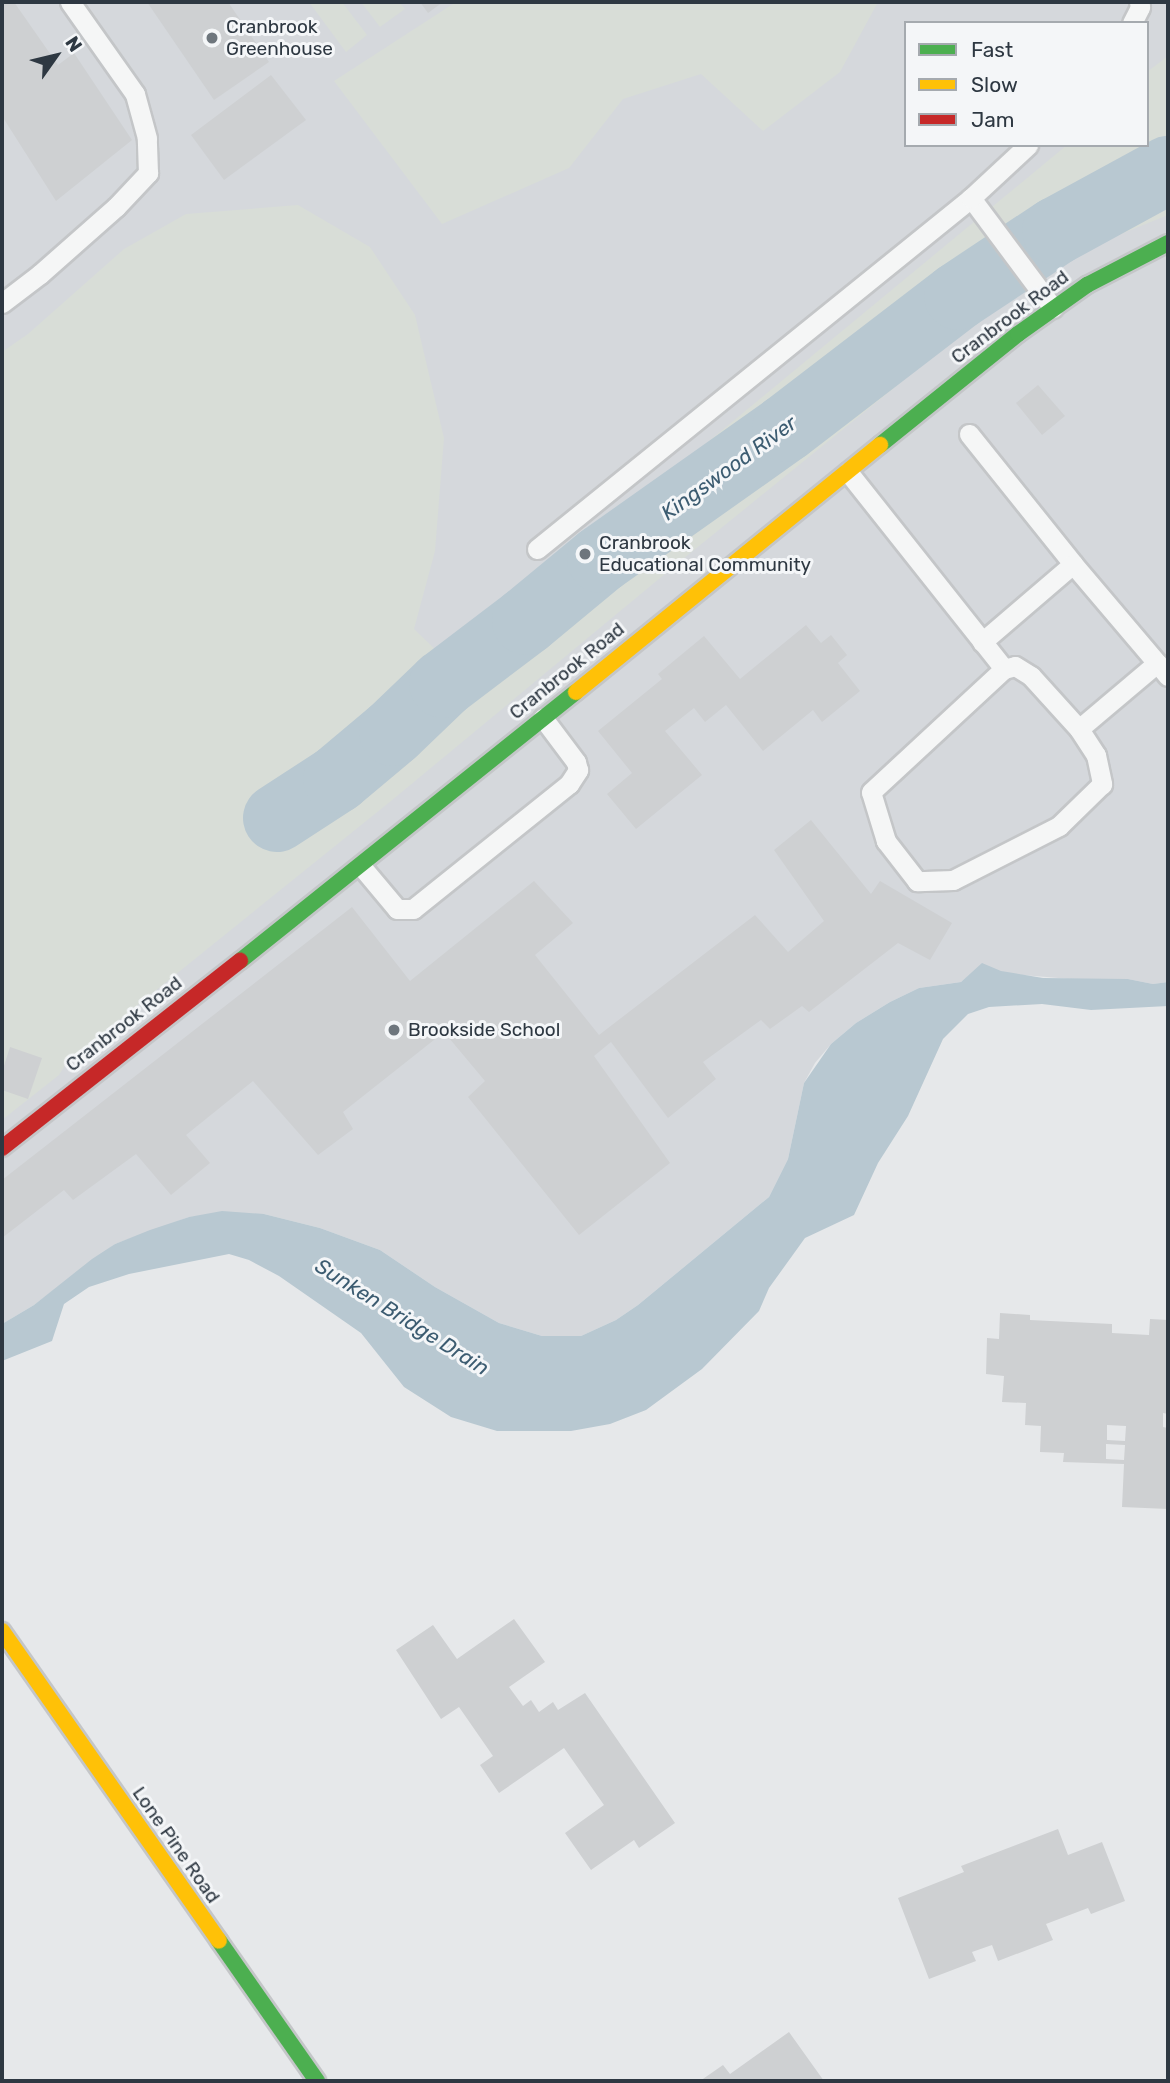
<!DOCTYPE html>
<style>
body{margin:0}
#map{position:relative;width:1170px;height:2083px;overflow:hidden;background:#e6e8ea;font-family:Rubik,sans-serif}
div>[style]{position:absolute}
.built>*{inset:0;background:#d5d8dc}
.green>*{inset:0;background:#d8ddd7}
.water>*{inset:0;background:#b8c8d1}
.river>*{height:68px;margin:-34px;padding:0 34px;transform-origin:34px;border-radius:34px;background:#b8c8d1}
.building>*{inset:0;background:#ced0d2}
.roads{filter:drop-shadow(2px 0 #c4c6c8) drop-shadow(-2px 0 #c4c6c8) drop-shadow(0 2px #c4c6c8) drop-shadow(0 -2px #c4c6c8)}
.lane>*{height:19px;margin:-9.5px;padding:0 9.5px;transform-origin:9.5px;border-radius:9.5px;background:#f5f6f6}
.fast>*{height:16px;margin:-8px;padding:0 8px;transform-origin:8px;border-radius:8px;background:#4caf50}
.slow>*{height:16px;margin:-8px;padding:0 8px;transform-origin:8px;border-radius:8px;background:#ffc107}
.jam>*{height:16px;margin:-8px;padding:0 8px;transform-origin:8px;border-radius:8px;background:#c62828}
.dots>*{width:19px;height:19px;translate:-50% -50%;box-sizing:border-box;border:4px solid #f4f6f8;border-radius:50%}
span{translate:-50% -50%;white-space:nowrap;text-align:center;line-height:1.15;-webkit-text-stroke:6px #f4f6f8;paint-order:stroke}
.poi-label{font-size:19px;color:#2e3842}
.left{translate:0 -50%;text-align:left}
.street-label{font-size:19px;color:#2e3842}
.water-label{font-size:21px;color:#3c5c71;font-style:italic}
.frame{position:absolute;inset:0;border:4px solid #2e3842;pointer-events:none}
.legend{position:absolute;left:904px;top:21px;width:245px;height:126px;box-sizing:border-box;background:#f4f6f8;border:2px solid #a5aaaf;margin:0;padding:9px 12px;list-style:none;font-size:21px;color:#2e3842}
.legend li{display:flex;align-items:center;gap:14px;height:35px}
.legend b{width:35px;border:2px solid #a5aaaf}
.north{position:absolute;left:21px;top:21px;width:70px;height:70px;-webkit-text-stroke:5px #f4f6f8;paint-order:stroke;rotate:56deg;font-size:19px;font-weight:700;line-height:28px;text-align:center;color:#2e3842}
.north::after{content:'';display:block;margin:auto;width:24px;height:32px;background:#2e3842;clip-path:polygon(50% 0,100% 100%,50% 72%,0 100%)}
</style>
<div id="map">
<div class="built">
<i style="clip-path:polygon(evenodd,2px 2px,1168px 2px,1168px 982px,1153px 984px,1128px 979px,1083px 980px,974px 971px,961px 982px,919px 988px,890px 1002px,856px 1023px,831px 1044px,815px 1063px,804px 1083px,788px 1159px,769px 1197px,638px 1305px,616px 1320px,581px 1336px,542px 1336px,499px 1323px,435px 1287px,380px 1250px,320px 1228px,264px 1214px,189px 1217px,115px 1244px,34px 1305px,2px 1324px,2px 2px,906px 23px,1147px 23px,1147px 145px,906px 145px,906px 23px)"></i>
</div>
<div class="green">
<i style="clip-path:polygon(309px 2px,342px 2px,367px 35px,346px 52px)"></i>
<i style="clip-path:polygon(361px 2px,399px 2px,405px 9px,380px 27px)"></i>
<i style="clip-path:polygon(456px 2px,878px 2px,840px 72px,763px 131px,701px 74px,623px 99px,569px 168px,442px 224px,334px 81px)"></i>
<i style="clip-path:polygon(1168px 56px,1168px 215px,1047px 264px,683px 559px,391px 801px,67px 1062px,59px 1075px,2px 1120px,2px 352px,28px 334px,124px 249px,186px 214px,298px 205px,370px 247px,415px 315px,444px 438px,435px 551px,414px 629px,441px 655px,634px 499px,668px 475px,1067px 145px,1147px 145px,1147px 72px)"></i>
</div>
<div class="water">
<i style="clip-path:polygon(982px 963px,1001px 971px,1043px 978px,1128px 979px,1153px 984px,1168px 982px,1168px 1006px,1091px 1010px,1042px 1004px,989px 1007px,968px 1014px,943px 1039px,908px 1116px,878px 1163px,854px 1215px,805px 1238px,769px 1288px,759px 1311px,702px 1369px,646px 1410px,610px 1424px,571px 1431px,497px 1431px,451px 1417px,404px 1387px,361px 1333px,279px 1276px,249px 1260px,229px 1254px,129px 1274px,89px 1287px,64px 1304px,52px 1341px,2px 1361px,2px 1324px,34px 1305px,92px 1259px,115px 1244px,150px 1230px,189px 1217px,222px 1211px,264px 1214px,320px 1228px,380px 1250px,435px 1287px,499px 1323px,542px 1336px,581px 1336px,616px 1320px,638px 1305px,769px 1197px,788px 1159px,804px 1083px,831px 1044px,856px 1023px,890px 1002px,919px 988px,961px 982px)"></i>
</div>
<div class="river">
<i style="left:277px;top:818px;width:72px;rotate:-33deg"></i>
<i style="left:337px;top:779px;width:73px;rotate:-40deg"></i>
<i style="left:393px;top:732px;width:69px;rotate:-43.8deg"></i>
<i style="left:443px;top:684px;width:104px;rotate:-37.2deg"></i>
<i style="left:526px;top:621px;width:97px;rotate:-39.6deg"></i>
<i style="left:601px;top:559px;width:227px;rotate:-35.3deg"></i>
<i style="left:786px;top:428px;width:217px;rotate:-37.5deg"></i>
<i style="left:958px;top:296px;width:118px;rotate:-33.6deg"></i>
<i style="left:1056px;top:231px;width:128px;rotate:-28.6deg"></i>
</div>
<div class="building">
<i style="clip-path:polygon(2px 2px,14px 2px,58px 65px,74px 53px,132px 140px,56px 201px,2px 116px)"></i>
<i style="clip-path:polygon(147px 2px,228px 2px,269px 62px,214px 100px)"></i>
<i style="clip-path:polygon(420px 2px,443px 2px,428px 13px)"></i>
<i style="clip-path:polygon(271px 75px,306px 120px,224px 180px,191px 135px)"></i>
<i style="clip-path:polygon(1038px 385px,1065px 416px,1042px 435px,1016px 403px)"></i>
<i style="clip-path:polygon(806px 625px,821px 643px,831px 635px,847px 655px,838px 663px,860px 691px,822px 722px,813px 710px,763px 751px,726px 705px,705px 722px,694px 708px,665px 731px,702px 775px,636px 829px,607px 794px,632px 773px,598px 731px,662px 679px,658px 674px,704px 636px,740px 679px)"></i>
<i style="clip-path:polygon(811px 820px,871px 894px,880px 881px,952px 923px,930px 960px,898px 943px,809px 1012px,802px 1006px,770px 1029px,761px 1020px,703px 1062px,716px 1079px,668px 1118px,611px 1042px,594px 1056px,670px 1163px,579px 1235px,468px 1097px,485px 1081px,444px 1032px,343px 1112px,353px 1129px,318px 1155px,253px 1081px,186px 1135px,210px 1163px,171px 1195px,136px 1154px,73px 1200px,64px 1190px,2px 1238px,2px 1180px,352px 907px,410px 981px,534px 881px,573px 923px,535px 955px,599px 1035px,755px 915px,788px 952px,824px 921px,774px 850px)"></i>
<i style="clip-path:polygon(10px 1047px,42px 1058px,28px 1099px,2px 1090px,2px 1072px)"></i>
<i style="clip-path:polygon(evenodd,1000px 1313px,1030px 1315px,1030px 1320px,1112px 1324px,1112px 1333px,1149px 1335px,1150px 1319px,1168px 1320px,1168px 1414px,1163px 1413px,1163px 1427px,1168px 1428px,1168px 1509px,1122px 1507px,1124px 1464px,1063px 1462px,1064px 1453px,1040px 1452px,1041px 1426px,1025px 1425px,1026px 1403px,1002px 1402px,1004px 1376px,986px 1374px,987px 1338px,999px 1339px,1000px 1313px,1107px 1425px,1126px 1426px,1125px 1441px,1107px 1440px,1107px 1425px,1000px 1313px,1106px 1444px,1125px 1445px,1124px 1460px,1106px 1459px,1106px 1444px)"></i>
<i style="clip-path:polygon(514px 1619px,545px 1662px,509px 1687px,523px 1706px,531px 1700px,539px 1712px,553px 1702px,558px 1710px,585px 1693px,675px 1823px,639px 1848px,634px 1840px,591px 1870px,565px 1833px,604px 1805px,564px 1748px,499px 1793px,480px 1765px,493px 1756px,459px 1707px,441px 1719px,396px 1650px,433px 1625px,457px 1659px)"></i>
<i style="clip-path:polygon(1058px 1829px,1068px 1855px,1102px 1842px,1125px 1901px,1091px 1914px,1088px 1908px,1046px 1924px,1053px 1940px,998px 1961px,992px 1945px,972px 1952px,976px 1961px,929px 1979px,898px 1898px,964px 1872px,961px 1866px)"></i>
<i style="clip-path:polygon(789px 2032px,824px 2081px,700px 2081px,723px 2065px,730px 2074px)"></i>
</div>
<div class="roads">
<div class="lane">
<i style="left:1132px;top:23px;width:18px;rotate:-63deg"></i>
<i style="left:1140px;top:7px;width:5px;rotate:-101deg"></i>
<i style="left:971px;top:198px;width:137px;rotate:53.3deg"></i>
<i style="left:2px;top:303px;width:48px;rotate:-37.3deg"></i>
<i style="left:40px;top:274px;width:101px;rotate:-41.4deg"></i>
<i style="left:116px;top:207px;width:47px;rotate:-46.7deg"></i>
<i style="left:148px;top:173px;width:35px;rotate:-92deg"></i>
<i style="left:147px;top:138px;width:46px;rotate:-105.3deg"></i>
<i style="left:135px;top:94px;width:113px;rotate:-125.2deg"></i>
<i style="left:969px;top:434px;width:166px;rotate:51.3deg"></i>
<i style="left:848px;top:472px;width:251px;rotate:51.6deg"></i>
<i style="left:537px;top:549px;width:558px;rotate:-38.96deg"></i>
<i style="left:971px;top:198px;width:78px;rotate:-42.9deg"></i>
<i style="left:982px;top:642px;width:120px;rotate:-40.6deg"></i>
<i style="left:1073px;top:564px;width:130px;rotate:49.7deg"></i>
<i style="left:1157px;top:663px;width:102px;rotate:139.8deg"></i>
<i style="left:1157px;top:663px;width:17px;rotate:50deg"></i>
<i style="left:1015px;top:666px;width:19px;rotate:32deg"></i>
<i style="left:1031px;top:676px;width:72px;rotate:47.8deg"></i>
<i style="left:1079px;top:729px;width:31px;rotate:57deg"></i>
<i style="left:1096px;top:755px;width:30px;rotate:78deg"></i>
<i style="left:1102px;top:784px;width:60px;rotate:135.7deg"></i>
<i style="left:1059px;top:826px;width:119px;rotate:153deg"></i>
<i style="left:953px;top:880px;width:36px;rotate:178deg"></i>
<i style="left:917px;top:881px;width:51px;rotate:-127.8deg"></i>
<i style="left:886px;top:841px;width:51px;rotate:-107deg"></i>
<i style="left:871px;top:792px;width:181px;rotate:-42.8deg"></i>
<i style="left:1004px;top:669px;width:11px;rotate:-15deg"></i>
<i style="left:361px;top:866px;width:56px;rotate:50.1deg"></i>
<i style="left:397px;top:909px;width:16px"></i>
<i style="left:413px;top:909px;width:200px;rotate:-38.7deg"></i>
<i style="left:569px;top:784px;width:17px;rotate:-57deg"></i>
<i style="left:578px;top:770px;width:8px;rotate:-104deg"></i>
<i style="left:576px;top:762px;width:55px;rotate:-126.9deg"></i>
</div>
<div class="fast">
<i style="left:880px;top:445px;width:177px;rotate:-38.8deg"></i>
<i style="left:1018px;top:334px;width:85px;rotate:-35.4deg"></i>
<i style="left:1087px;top:285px;width:91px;rotate:-27.4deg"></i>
<i style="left:240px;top:961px;width:430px;rotate:-38.7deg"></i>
<i style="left:219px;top:1941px;width:171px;rotate:55deg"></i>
</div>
<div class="slow">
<i style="left:576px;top:692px;width:392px;rotate:-39.1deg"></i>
<i style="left:2px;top:1631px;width:378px;rotate:55deg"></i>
</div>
<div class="jam">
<i style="left:2px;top:1148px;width:303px;rotate:-38.2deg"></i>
</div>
</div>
<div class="dots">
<i style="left:212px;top:38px;background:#6e767d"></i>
<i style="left:585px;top:554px;background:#6e767d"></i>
<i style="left:394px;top:1030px;background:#6e767d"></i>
</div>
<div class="poi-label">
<span class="left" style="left:226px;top:38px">Cranbrook<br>Greenhouse</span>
<span class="left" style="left:599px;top:554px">Cranbrook<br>Educational Community</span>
<span class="left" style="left:408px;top:1030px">Brookside School</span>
</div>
<div class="street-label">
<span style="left:1010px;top:317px;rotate:-37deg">Cranbrook Road</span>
<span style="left:567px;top:671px;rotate:-39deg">Cranbrook Road</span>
<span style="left:124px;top:1024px;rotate:-38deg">Cranbrook Road</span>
<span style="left:176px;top:1845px;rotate:55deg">Lone Pine Road</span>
</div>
<div class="water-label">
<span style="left:729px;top:468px;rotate:-36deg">Kingswood River</span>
<span style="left:402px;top:1317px;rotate:32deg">Sunken Bridge Drain</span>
</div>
<div class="frame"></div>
<ul class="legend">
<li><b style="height:9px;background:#4caf50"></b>Fast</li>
<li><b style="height:9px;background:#ffc107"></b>Slow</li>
<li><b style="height:9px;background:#c62828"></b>Jam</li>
</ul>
<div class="north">N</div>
</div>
